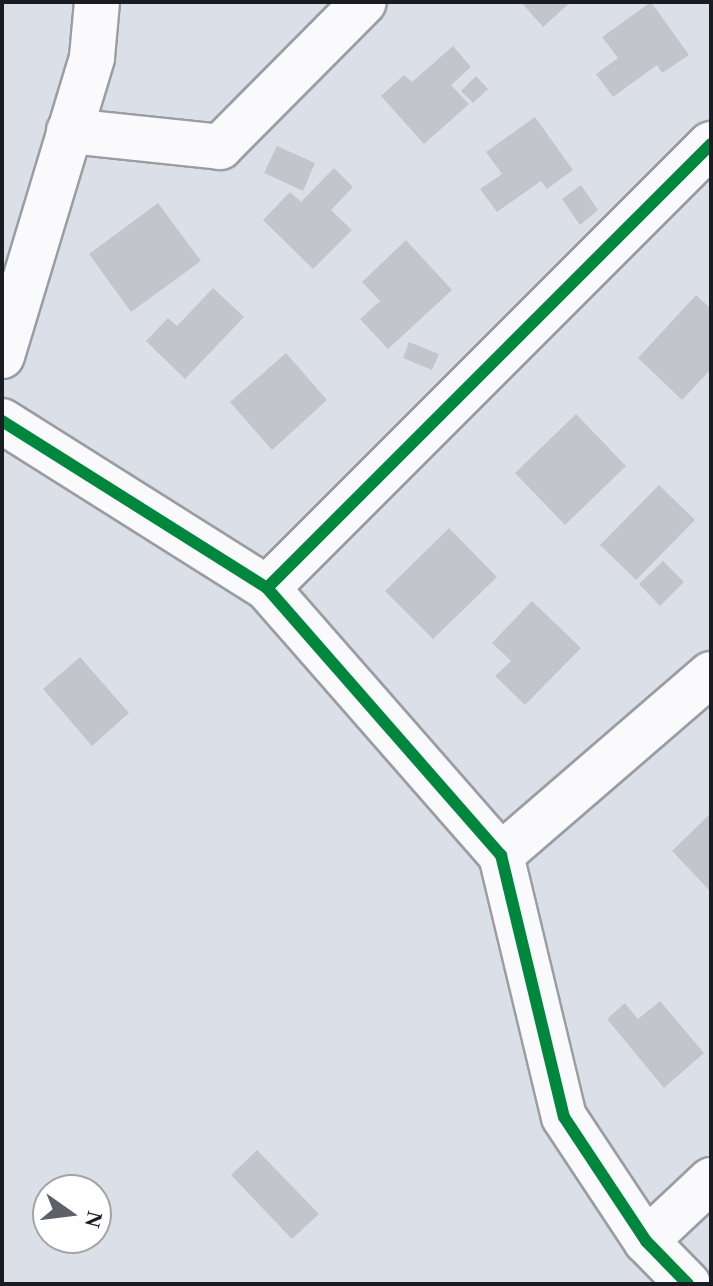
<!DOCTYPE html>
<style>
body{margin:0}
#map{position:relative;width:713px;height:1286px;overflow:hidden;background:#dbe0e8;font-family:Georgia,serif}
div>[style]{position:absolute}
.building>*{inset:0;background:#c2c6cc}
.roads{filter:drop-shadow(2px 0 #9a9da3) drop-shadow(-2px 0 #9a9da3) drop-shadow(0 2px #9a9da3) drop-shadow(0 -2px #9a9da3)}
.minor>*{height:44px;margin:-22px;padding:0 22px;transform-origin:22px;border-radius:22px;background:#fafafc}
.cycleway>*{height:12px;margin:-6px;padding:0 6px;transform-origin:6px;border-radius:6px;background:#00873e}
span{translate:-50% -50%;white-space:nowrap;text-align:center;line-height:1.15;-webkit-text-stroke:7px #fff;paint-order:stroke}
.frame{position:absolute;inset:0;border:4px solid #191c21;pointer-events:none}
.north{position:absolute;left:32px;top:1174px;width:80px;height:80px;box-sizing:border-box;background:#fff;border:2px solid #a3a4a6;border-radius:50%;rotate:104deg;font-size:22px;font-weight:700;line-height:32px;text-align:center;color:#191c21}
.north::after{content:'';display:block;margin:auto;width:28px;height:36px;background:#5d6167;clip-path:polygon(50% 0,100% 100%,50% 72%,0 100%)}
</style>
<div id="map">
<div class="building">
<i style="clip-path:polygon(521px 2px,571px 2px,543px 27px)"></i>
<i style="clip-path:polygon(651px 2px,689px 55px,662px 73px,657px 65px,613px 97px,596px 74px,618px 58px,602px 37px)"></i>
<i style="clip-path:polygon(453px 46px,471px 67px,451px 85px,469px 104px,424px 144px,381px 96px,404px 75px,412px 82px)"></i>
<i style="clip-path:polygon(476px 76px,488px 89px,473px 103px,461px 91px)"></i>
<i style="clip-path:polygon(535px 117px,573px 170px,547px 189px,541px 181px,497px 212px,480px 189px,502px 174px,486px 152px)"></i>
<i style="clip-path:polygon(277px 146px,315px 163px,303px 191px,264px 173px)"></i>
<i style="clip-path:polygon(334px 168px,353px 187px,331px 210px,352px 230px,313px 269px,263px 220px,290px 192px,301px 202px)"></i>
<i style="clip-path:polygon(581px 185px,598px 210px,580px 225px,562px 199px)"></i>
<i style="clip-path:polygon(158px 203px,201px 261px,131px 312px,89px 254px)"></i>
<i style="clip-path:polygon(406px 240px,452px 290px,388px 349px,360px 319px,380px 301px,362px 282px)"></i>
<i style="clip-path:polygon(213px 288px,244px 317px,185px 379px,146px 341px,168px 318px,177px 326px)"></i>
<i style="clip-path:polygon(696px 295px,711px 309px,711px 369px,682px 400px,638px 358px)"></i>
<i style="clip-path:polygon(409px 342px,439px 354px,432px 370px,403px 358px)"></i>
<i style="clip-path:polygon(286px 353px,327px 400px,272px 450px,230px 402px)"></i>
<i style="clip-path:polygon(576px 414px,626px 466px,565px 525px,515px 473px)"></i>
<i style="clip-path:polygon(659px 485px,695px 520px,636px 580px,600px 545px)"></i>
<i style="clip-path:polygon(449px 528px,497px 577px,433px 639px,385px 591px)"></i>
<i style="clip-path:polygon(663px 561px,684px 582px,660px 606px,639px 584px)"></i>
<i style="clip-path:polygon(532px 601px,581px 648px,525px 705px,495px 676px,511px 661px,492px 643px)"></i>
<i style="clip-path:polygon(80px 657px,129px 713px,92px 746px,43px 689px)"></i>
<i style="clip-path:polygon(711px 813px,711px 892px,672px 851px)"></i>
<i style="clip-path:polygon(660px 1001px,704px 1053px,664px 1088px,607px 1019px,625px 1003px,638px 1019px)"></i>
<i style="clip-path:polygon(257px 1150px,319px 1214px,292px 1239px,231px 1175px)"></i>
</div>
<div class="roads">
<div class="minor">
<i style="left:69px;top:131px;width:152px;rotate:6deg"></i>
<i style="left:220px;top:147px;width:204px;rotate:-45.2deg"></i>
<i style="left:2px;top:356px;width:312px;rotate:-73.2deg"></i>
<i style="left:92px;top:57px;width:55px;rotate:-84.8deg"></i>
<i style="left:2px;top:421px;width:313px;rotate:32.2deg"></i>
<i style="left:267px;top:588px;width:355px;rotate:48.8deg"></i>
<i style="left:501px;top:855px;width:269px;rotate:76.5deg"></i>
<i style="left:564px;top:1117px;width:149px;rotate:56.5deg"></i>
<i style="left:646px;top:1241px;width:60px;rotate:45.7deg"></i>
<i style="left:267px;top:588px;width:628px;rotate:-45deg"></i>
<i style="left:501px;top:855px;width:277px;rotate:-40.8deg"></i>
<i style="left:646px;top:1241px;width:89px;rotate:-43.2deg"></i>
</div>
</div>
<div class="cycleway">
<i style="left:2px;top:421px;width:313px;rotate:32.2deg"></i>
<i style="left:267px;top:588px;width:355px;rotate:48.8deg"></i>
<i style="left:501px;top:855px;width:269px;rotate:76.5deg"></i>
<i style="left:564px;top:1117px;width:149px;rotate:56.5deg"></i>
<i style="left:646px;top:1241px;width:60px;rotate:45.7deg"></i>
<i style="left:267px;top:588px;width:628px;rotate:-45deg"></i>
</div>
<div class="frame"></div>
<div class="north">N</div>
</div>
